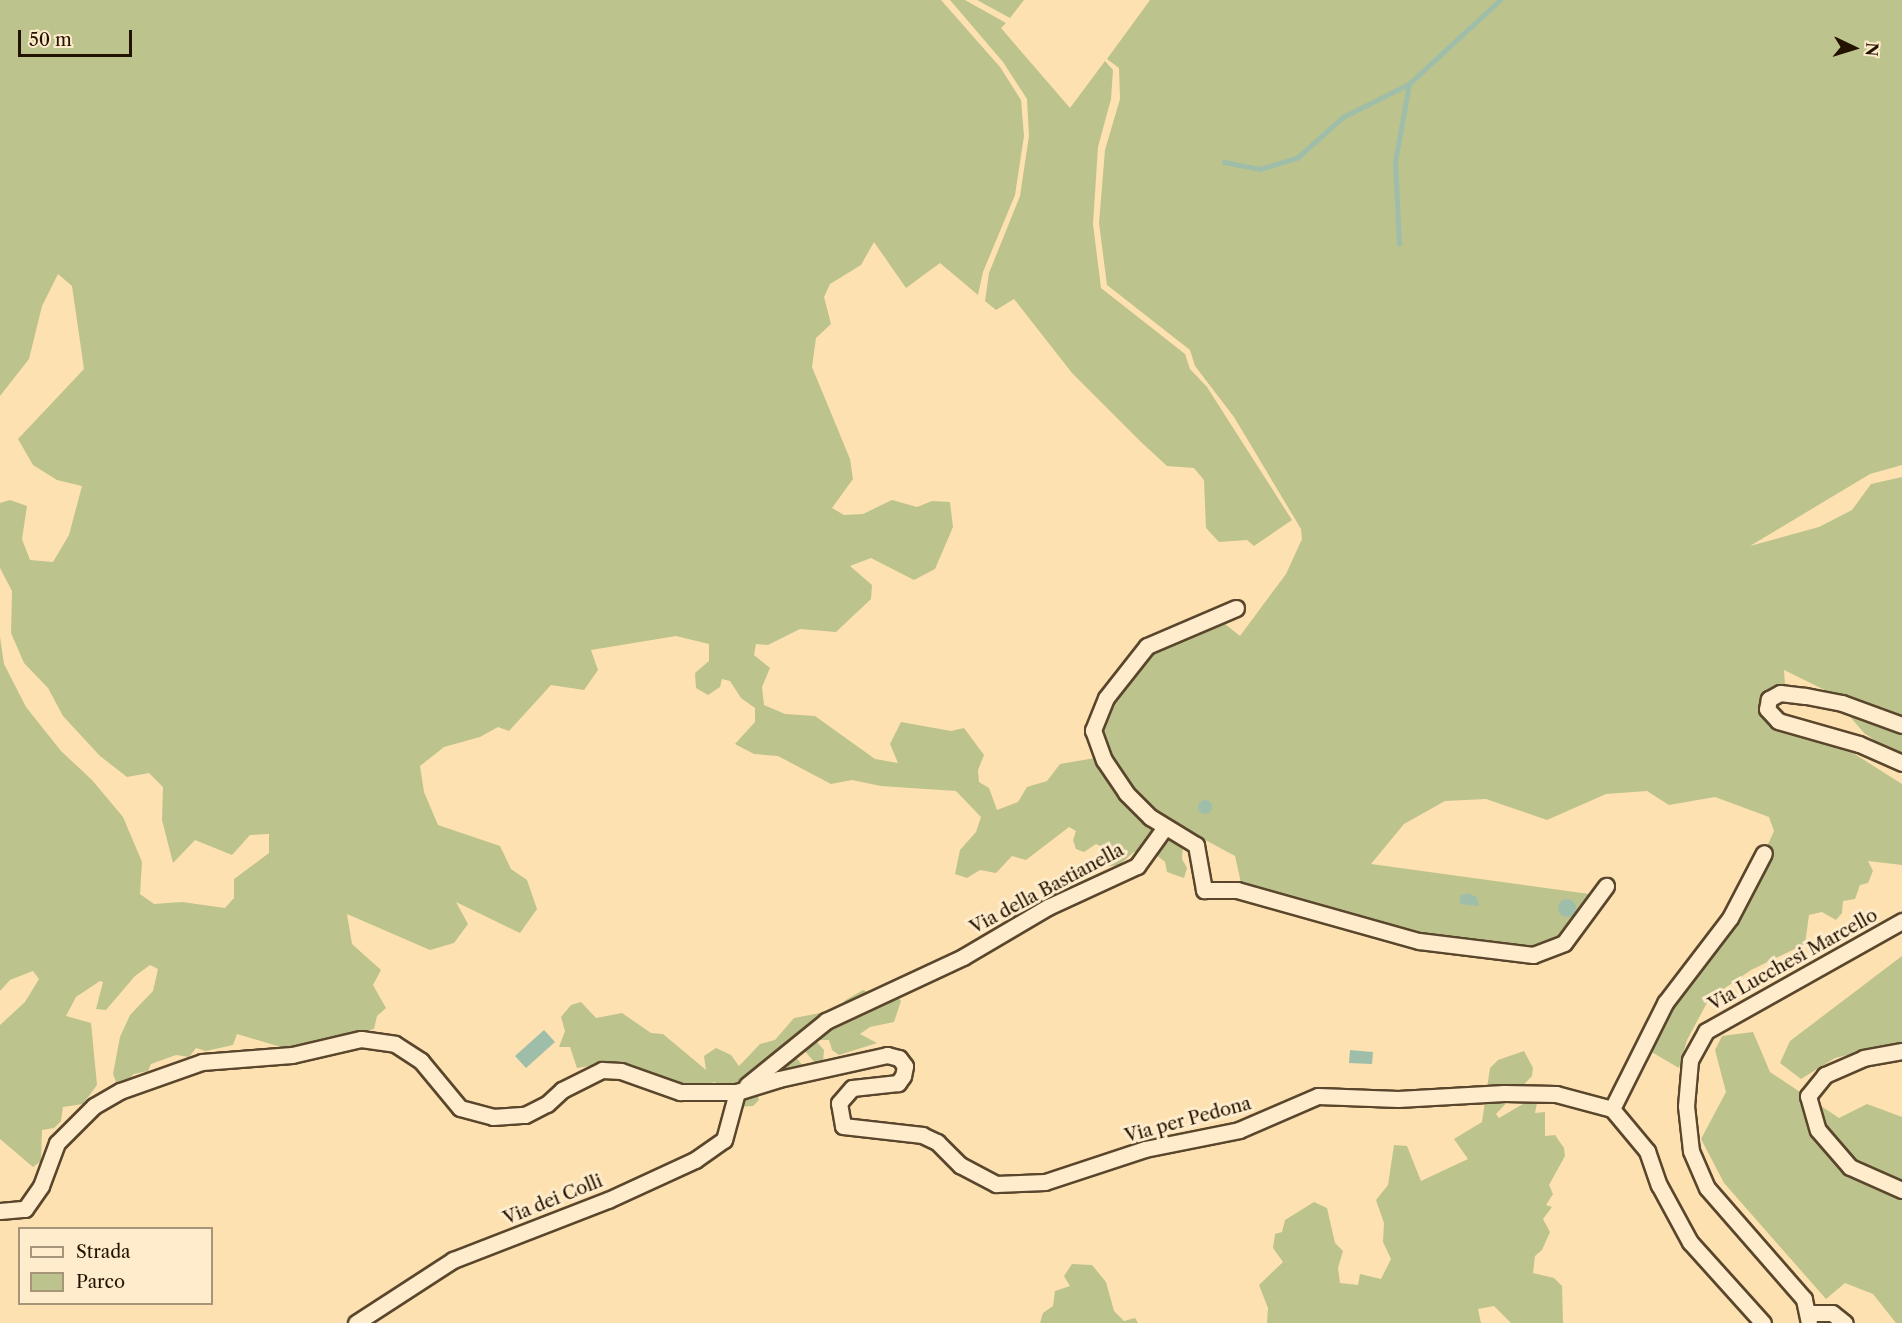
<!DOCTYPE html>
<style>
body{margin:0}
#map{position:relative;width:1902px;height:1323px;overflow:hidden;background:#fde1b1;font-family:"Libre Caslon Text",serif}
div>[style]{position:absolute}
.green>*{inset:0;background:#bdc38d}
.water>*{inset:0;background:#9fbeaa}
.round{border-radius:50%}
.stream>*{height:4.5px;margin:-2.25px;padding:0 2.25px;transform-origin:2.25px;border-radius:2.25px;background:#9fbeaa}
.roads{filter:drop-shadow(2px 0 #5a462c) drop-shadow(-2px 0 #5a462c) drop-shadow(0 2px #5a462c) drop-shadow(0 -2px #5a462c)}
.minor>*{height:15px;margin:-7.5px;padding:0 7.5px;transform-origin:7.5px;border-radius:7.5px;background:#feeccc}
span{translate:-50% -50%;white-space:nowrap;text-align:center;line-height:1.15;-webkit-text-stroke:6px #feeccc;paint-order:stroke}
.street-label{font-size:18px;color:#241200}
.legend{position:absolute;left:18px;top:1227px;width:195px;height:78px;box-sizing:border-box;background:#feeccc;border:2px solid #a7957a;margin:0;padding:8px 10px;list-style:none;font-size:18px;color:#241200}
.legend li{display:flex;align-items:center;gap:12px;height:30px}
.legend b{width:30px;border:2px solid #a7957a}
.north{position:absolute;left:1824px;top:18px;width:60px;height:60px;-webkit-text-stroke:4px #feeccc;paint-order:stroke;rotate:94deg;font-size:16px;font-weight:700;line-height:24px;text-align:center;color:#241200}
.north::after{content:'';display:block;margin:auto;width:21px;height:27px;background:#241200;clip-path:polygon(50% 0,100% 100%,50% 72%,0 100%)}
.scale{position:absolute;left:18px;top:30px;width:114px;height:27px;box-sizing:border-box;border:3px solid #241200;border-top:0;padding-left:8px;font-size:18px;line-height:21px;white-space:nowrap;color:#241200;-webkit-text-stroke:4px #feeccc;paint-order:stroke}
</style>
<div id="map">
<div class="green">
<i style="clip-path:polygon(0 0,941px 0,1000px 67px,1021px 100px,1024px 136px,1015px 195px,983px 272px,978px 295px,940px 263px,906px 288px,874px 242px,861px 265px,830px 284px,824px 297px,831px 324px,816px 338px,812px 367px,850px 459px,853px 479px,832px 508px,844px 515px,863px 514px,892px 500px,917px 507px,932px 501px,950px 502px,953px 527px,935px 569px,914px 580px,871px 558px,850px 566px,872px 585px,871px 599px,836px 632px,800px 629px,768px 645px,756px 644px,754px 655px,770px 668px,762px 687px,764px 705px,785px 714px,815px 716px,875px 759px,898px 763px,890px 744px,901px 722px,951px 731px,964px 728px,984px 755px,978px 770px,979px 782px,989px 788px,997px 810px,1018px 802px,1027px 787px,1047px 781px,1060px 764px,1095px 758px,1124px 799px,1183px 845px,1182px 859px,1187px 868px,1184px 878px,1167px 872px,1165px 862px,1154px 853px,1134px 852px,1119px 865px,1103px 867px,1105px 848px,1096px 844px,1084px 852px,1076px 849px,1073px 840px,1076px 831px,1069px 827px,1026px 860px,1012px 856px,996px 873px,980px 870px,967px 878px,955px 874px,960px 850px,976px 832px,981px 817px,956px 791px,881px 786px,852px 780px,831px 784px,778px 756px,754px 754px,735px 744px,755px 722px,755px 708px,741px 698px,730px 681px,722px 679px,720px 687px,708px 695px,696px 688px,695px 673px,709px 661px,709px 644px,676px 636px,591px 650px,598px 670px,584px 690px,551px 685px,509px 731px,498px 727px,480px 737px,444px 747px,420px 766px,424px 792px,438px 825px,500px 846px,511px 869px,527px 880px,537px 909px,520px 933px,456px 902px,468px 924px,454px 943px,430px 950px,347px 914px,352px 944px,381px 970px,373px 985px,386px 1008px,377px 1016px,374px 1029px,291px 1050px,237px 1034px,233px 1045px,206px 1051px,196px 1048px,189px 1057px,176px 1055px,151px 1064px,148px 1071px,134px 1074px,124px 1083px,116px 1082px,113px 1074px,120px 1037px,130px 1015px,153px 991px,158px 969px,150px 965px,135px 976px,106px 1010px,96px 1009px,103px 982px,100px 981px,76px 997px,66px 1016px,91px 1023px,97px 1085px,83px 1104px,63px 1107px,61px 1121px,54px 1128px,42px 1130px,41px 1161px,33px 1167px,0 1139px,0 1025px,25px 1002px,39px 979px,33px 971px,10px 980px,0 991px,0 637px,4px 664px,26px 707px,61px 751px,92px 780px,123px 817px,142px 862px,140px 894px,154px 904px,182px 902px,225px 908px,234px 898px,234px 879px,269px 853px,269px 834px,250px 835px,232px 855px,195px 840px,173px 863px,162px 820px,163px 787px,149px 773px,127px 777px,100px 756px,63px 716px,48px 688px,24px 663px,11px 633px,12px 591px,0 568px,0 503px,10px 500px,27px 506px,22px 539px,30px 560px,53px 562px,69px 535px,82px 486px,57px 480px,33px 465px,18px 439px,84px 369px,72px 286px,58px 274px,42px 306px,29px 359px,0 396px)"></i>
<i style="clip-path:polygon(950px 0,965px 0,1006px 23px,1001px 28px,1070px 108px,1105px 61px,1113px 70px,1111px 99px,1098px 147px,1093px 224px,1101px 288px,1185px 354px,1190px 369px,1207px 387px,1292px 520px,1254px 546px,1247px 540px,1219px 542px,1206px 528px,1204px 480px,1194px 468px,1167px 466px,1141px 442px,1072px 373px,1014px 299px,996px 310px,985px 301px,989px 273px,1020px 196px,1029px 136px,1027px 99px,1003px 62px)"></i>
<i style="clip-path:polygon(977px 0,1024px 0,1010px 18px)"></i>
<i style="clip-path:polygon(1150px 0,1902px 0,1902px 465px,1870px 474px,1750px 546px,1819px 527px,1852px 510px,1871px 484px,1902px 477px,1902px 759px,1864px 733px,1829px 692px,1784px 670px,1785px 685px,1761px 701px,1768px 723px,1853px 753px,1902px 784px,1902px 865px,1868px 861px,1873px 871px,1868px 883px,1860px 885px,1855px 899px,1843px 901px,1842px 913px,1836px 920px,1822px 912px,1809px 915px,1805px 944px,1751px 970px,1709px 999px,1687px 1040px,1679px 1068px,1643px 1047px,1764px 853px,1774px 831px,1769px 817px,1715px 797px,1669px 805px,1647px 791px,1606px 794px,1547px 820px,1486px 799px,1445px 801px,1404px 824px,1371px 864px,1589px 894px,1585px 906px,1560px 940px,1535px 949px,1392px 928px,1241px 883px,1235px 856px,1155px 813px,1132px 792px,1099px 741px,1101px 714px,1157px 645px,1225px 624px,1240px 636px,1286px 574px,1302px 539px,1301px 529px,1234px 417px,1195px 366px,1190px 350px,1107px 285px,1099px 223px,1105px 150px,1120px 99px,1119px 68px,1107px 59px)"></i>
<i style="clip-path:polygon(1902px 956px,1902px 1042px,1835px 1058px,1801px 1079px,1780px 1063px,1790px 1041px)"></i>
<i style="clip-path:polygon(863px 990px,877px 996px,896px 995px,901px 1001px,894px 1022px,870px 1027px,860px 1034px,877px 1043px,839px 1055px,832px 1050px,829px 1040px,819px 1040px,817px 1042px,824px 1050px,823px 1062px,815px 1063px,804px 1050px,793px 1054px,804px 1067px,789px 1072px,785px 1067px,779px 1073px,775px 1070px,755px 1086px,759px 1100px,753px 1106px,737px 1107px,715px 1082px,687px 1089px,622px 1077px,611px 1080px,603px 1064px,577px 1068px,570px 1047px,559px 1047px,565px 1031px,561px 1017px,571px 1005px,581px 1002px,596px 1018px,622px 1013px,651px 1033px,663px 1034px,706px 1070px,704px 1056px,716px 1048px,731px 1055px,739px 1066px,760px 1044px,775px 1040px,794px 1018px,836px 1010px,853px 1012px,844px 1001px)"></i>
<i style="clip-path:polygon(1753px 1032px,1770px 1072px,1839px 1118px,1867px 1104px,1902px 1117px,1902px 1323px,1896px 1323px,1873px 1294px,1845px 1283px,1826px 1299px,1724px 1183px,1701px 1139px,1726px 1092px,1715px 1050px,1722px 1036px)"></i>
<i style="clip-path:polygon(1524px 1051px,1533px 1068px,1532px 1076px,1496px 1114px,1499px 1118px,1530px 1100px,1537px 1103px,1535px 1113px,1545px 1112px,1545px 1136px,1555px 1135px,1564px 1148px,1565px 1156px,1549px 1185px,1553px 1194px,1546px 1205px,1552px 1207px,1543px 1219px,1550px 1232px,1542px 1250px,1535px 1256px,1533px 1273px,1554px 1278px,1562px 1286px,1563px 1323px,1511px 1323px,1494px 1306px,1478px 1309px,1481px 1323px,1267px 1323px,1268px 1308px,1259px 1285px,1283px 1262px,1273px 1248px,1275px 1234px,1282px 1232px,1285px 1220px,1314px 1202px,1327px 1208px,1335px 1243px,1343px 1251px,1338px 1268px,1340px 1283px,1358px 1285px,1360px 1274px,1381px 1279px,1391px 1259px,1383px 1242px,1384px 1223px,1376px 1200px,1388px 1185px,1394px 1145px,1407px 1146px,1421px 1181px,1468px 1159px,1454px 1139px,1482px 1122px,1490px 1068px,1498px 1060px)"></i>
<i style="clip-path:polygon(1072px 1264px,1092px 1265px,1106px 1282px,1114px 1311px,1124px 1321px,1135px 1318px,1138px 1323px,1040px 1323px,1043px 1313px,1053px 1306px,1055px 1291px,1070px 1286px,1064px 1276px)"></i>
</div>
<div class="water">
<i class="round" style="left:1198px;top:800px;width:14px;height:14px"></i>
<i style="clip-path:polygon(1467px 893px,1477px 897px,1479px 906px,1460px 904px,1460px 896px)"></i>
<i class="round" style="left:1558px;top:899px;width:18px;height:18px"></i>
<i style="clip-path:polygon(544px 1030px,555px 1042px,526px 1068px,515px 1056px)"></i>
<i style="clip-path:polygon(1350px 1050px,1373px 1052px,1372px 1064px,1349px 1063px)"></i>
</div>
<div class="stream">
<i style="left:1224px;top:162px;width:37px;rotate:11deg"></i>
<i style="left:1260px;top:169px;width:39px;rotate:-17deg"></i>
<i style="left:1297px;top:158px;width:62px;rotate:-41.7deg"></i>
<i style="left:1343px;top:117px;width:74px;rotate:-26.6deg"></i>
<i style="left:1399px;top:244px;width:82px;rotate:-92.8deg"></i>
<i style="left:1395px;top:162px;width:79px;rotate:-79.8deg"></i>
<i style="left:1409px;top:84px;width:124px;rotate:-42.7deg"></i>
</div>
<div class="roads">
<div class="minor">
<i style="left:1236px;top:608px;width:97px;rotate:156.9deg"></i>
<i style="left:1147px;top:646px;width:66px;rotate:128.3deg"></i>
<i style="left:1106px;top:698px;width:35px;rotate:112deg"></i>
<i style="left:1093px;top:730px;width:32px;rotate:70deg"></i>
<i style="left:1104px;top:760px;width:40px;rotate:56deg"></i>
<i style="left:1126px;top:793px;width:34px;rotate:45deg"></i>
<i style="left:1150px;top:817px;width:54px;rotate:31.3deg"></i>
<i style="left:1196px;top:845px;width:46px;rotate:79.9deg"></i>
<i style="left:1204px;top:890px;width:33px"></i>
<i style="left:1237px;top:890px;width:189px;rotate:15.7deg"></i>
<i style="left:1419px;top:941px;width:115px;rotate:7deg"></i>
<i style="left:1533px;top:955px;width:33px;rotate:-21deg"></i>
<i style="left:1564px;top:943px;width:71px;rotate:-53.6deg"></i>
<i style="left:1902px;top:725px;width:64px;rotate:-159.9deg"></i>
<i style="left:1842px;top:703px;width:38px;rotate:-169deg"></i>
<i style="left:1805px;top:696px;width:25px;rotate:-173deg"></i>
<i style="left:1780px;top:693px;width:13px;rotate:151deg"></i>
<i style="left:1769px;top:699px;width:10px;rotate:101deg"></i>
<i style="left:1767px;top:709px;width:16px;rotate:47deg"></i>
<i style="left:1778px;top:721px;width:84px;rotate:15.9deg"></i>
<i style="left:1859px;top:744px;width:47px;rotate:23.8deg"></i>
<i style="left:1902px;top:1051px;width:39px;rotate:170deg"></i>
<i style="left:1864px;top:1058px;width:43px;rotate:156.4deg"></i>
<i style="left:1825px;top:1075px;width:27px;rotate:129deg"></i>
<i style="left:1808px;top:1096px;width:35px;rotate:74deg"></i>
<i style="left:1818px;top:1130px;width:49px;rotate:49.1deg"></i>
<i style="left:1850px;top:1167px;width:57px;rotate:23.9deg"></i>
<i style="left:747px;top:1085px;width:102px;rotate:-39deg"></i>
<i style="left:826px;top:1021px;width:151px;rotate:-25deg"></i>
<i style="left:963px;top:957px;width:99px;rotate:-30.5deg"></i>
<i style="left:1048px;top:907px;width:98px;rotate:-24.7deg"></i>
<i style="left:1137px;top:866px;width:48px;rotate:-54.3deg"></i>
<i style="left:1612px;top:1109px;width:119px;rotate:-63.4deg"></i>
<i style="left:1665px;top:1003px;width:107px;rotate:-52.6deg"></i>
<i style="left:1730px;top:918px;width:73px;rotate:-62.4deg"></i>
<i style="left:0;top:1211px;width:25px;rotate:-5deg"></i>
<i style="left:25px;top:1209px;width:28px;rotate:-55deg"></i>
<i style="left:41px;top:1186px;width:46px;rotate:-69.6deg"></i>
<i style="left:57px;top:1143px;width:52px;rotate:-45deg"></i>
<i style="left:94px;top:1106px;width:30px;rotate:-30deg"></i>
<i style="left:120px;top:1091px;width:87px;rotate:-19.5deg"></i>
<i style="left:202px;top:1062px;width:90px;rotate:-4.4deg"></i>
<i style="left:292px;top:1055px;width:71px;rotate:-13.1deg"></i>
<i style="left:361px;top:1039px;width:34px;rotate:8deg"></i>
<i style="left:395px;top:1044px;width:31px;rotate:33deg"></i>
<i style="left:421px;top:1061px;width:61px;rotate:50.3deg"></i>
<i style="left:460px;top:1108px;width:34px;rotate:15deg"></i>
<i style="left:493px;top:1117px;width:32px;rotate:-4deg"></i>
<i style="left:525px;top:1115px;width:25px;rotate:-27deg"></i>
<i style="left:547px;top:1104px;width:21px;rotate:-43deg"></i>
<i style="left:562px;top:1090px;width:45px;rotate:-26.6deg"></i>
<i style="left:602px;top:1070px;width:19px;rotate:3deg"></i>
<i style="left:621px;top:1071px;width:63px;rotate:19.6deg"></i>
<i style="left:680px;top:1092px;width:57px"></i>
<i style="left:737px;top:1092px;width:44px;rotate:-17.2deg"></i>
<i style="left:779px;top:1079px;width:111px;rotate:-12.5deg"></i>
<i style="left:887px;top:1055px;width:12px;rotate:14deg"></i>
<i style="left:899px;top:1058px;width:10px;rotate:53deg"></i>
<i style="left:905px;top:1066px;width:10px;rotate:101deg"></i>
<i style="left:903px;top:1076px;width:9px;rotate:126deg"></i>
<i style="left:898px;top:1083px;width:46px;rotate:173.8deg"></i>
<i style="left:852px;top:1088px;width:20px;rotate:131deg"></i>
<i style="left:839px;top:1103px;width:23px;rotate:80deg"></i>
<i style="left:843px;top:1126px;width:80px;rotate:6.5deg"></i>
<i style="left:922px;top:1135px;width:17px;rotate:25deg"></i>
<i style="left:937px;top:1142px;width:33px;rotate:45deg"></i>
<i style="left:960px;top:1165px;width:41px;rotate:27.8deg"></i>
<i style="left:996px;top:1184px;width:49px;rotate:-2.3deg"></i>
<i style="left:1045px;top:1182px;width:105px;rotate:-18.3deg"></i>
<i style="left:1145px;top:1149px;width:96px;rotate:-11.4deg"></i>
<i style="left:1239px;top:1130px;width:86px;rotate:-23.3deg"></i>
<i style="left:1318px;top:1096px;width:80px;rotate:2.1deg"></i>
<i style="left:1398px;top:1099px;width:106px;rotate:-3.2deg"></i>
<i style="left:1504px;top:1093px;width:52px;rotate:1.1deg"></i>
<i style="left:1556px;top:1094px;width:58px;rotate:15deg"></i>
<i style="left:1612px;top:1109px;width:55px;rotate:50.2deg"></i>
<i style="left:1647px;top:1151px;width:36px;rotate:71deg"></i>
<i style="left:1659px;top:1185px;width:65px;rotate:61.5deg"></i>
<i style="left:1690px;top:1242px;width:109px;rotate:48deg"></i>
<i style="left:1810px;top:1313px;width:22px"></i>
<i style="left:1832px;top:1313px;width:16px;rotate:38deg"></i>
<i style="left:356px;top:1323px;width:116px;rotate:-33deg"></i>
<i style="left:453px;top:1260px;width:166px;rotate:-21.2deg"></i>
<i style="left:608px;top:1200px;width:96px;rotate:-24.7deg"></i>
<i style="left:695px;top:1160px;width:35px;rotate:-35deg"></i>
<i style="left:724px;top:1140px;width:50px;rotate:-74.8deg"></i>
<i style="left:1809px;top:1323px;width:25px;rotate:-102deg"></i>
<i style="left:1804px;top:1299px;width:147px;rotate:-131.1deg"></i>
<i style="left:1707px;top:1188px;width:40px;rotate:-113.4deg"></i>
<i style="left:1691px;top:1151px;width:45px;rotate:-96.3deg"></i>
<i style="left:1686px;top:1106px;width:46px;rotate:-85deg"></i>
<i style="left:1690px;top:1060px;width:33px;rotate:-61deg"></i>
<i style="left:1706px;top:1031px;width:225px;rotate:-29.3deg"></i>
</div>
</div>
<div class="street-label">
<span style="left:1047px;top:889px;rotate:-28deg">Via della Bastianella</span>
<span style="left:1793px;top:960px;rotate:-29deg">Via Lucchesi Marcello</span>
<span style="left:1188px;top:1120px;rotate:-15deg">Via per Pedona</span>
<span style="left:553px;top:1200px;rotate:-22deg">Via dei Colli</span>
</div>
<ul class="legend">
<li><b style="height:8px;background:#feeccc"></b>Strada</li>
<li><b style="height:16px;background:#bdc38d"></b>Parco</li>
</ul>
<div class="north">N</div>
<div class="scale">50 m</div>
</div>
